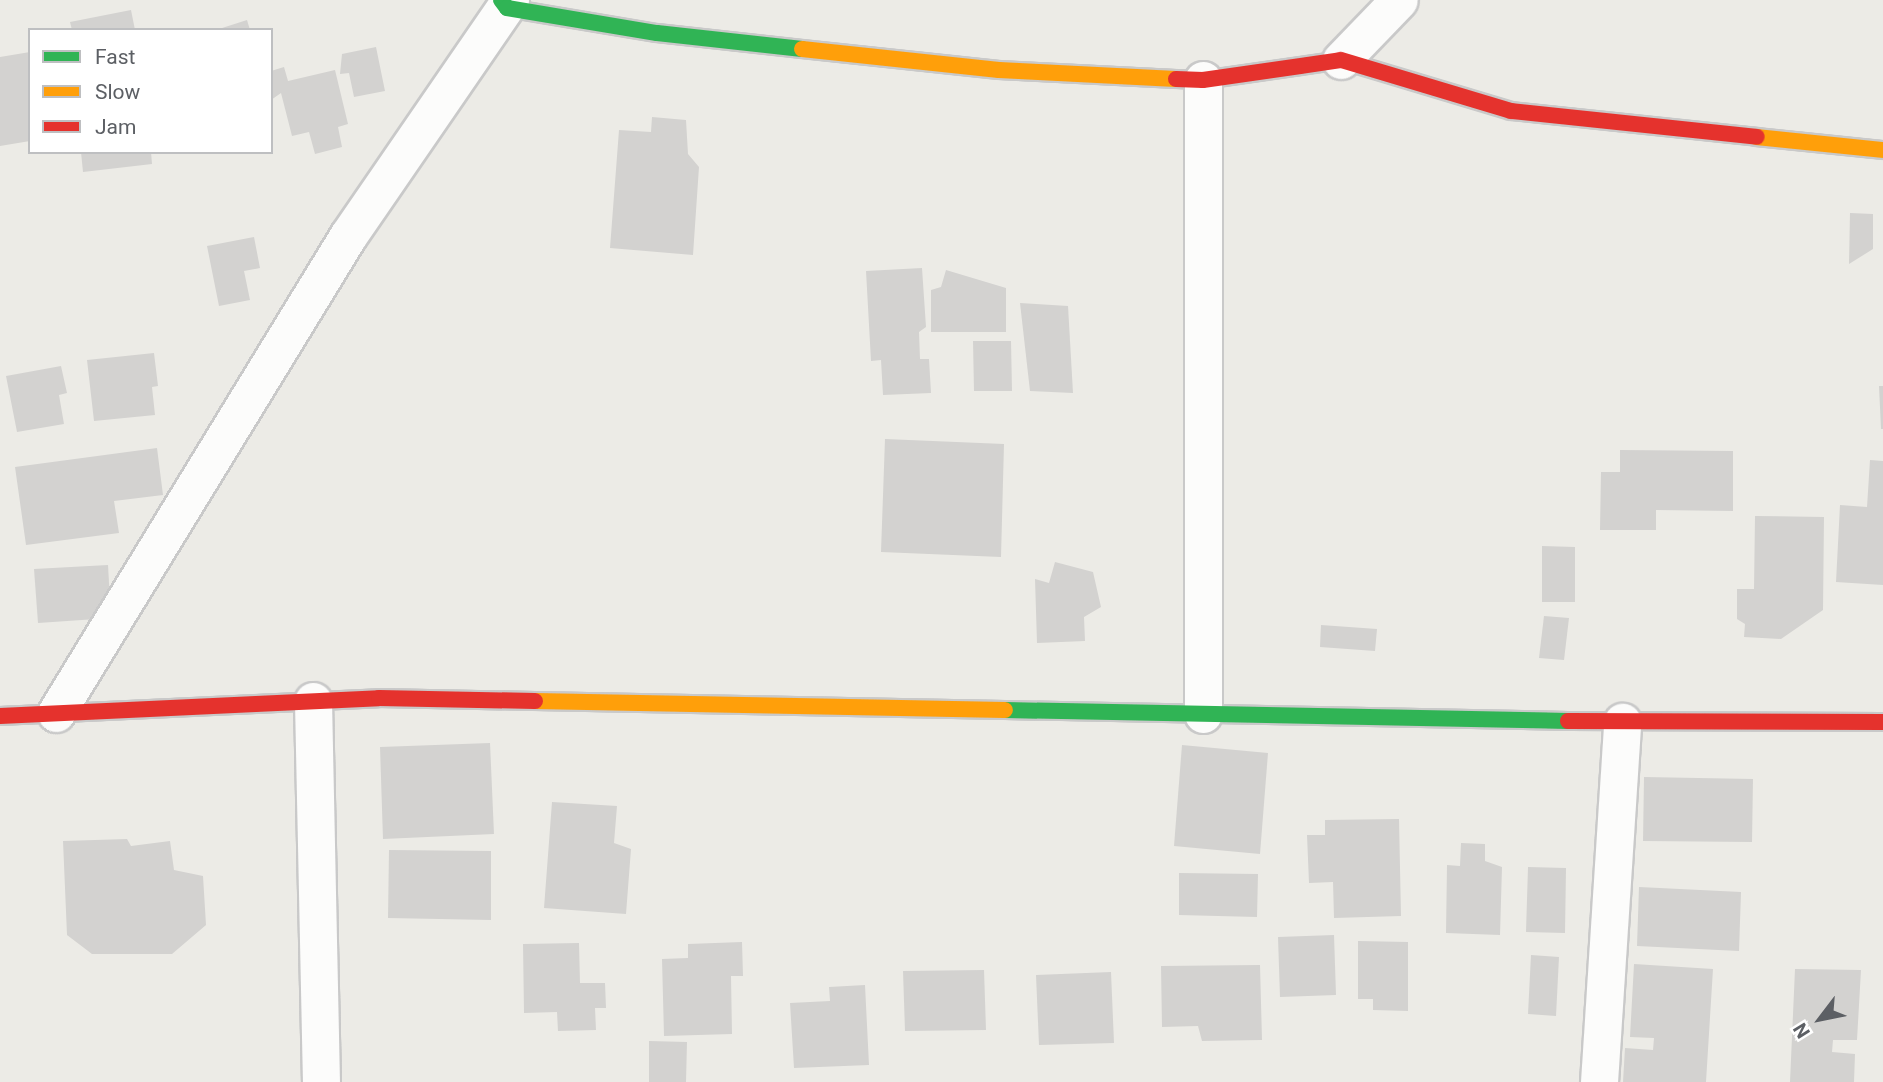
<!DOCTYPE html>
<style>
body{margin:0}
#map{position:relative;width:1883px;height:1082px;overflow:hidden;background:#ecebe6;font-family:Roboto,sans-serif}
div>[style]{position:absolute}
.building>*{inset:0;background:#d3d2d0}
.roads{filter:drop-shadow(2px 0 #c9c9c9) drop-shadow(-2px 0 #c9c9c9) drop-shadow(0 2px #c9c9c9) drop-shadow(0 -2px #c9c9c9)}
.street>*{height:37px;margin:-18.5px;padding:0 18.5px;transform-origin:18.5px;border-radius:18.5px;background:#fcfcfb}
.fast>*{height:16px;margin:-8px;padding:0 8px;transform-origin:8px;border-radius:8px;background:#30b455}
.slow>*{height:16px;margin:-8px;padding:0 8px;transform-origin:8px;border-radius:8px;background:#ff9f0a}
.jam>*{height:16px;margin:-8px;padding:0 8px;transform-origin:8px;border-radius:8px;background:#e5322d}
span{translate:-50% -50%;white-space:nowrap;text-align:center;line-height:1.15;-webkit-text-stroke:7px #fff;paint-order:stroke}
.legend{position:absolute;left:28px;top:28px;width:245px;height:126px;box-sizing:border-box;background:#fff;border:2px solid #bebfc1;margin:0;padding:9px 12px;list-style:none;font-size:21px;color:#5c5f64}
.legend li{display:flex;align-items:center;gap:14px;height:35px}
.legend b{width:35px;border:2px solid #bebfc1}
.north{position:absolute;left:1785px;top:984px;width:70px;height:70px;-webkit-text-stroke:5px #fff;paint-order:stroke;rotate:238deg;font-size:19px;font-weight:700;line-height:28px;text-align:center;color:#5c5f64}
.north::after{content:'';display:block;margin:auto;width:24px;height:32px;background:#5c5f64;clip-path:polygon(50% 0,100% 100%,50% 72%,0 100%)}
</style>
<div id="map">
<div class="building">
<i style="clip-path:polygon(131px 10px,135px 30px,72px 30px,70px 22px)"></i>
<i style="clip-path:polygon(247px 20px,250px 30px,219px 30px,219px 29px)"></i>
<i style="clip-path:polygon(376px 47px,385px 91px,354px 97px,349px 73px,340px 74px,342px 54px)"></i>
<i style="clip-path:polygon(30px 52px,30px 141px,0 146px,0 57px)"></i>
<i style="clip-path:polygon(284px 67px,288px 81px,335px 70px,348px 124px,338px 127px,342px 147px,315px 154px,309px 132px,292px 136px,281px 93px,271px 100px,271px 71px)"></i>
<i style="clip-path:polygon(652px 117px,686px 120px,688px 154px,699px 167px,693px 255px,610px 248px,619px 130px,651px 132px)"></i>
<i style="clip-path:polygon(81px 152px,151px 152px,152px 164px,83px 172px)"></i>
<i style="clip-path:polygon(1850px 213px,1873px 214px,1873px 249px,1849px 264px)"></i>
<i style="clip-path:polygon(254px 237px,260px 268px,244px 271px,250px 300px,219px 306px,207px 246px)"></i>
<i style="clip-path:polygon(922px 268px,926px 327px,919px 332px,920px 359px,929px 359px,931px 393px,883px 395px,881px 360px,871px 361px,866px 271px)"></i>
<i style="clip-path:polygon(946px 270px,1006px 288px,1006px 332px,931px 332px,931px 290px,941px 287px)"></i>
<i style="clip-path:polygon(1020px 303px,1068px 306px,1073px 393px,1030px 391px)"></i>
<i style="clip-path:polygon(973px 341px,1011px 341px,1012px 391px,974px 391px)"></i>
<i style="clip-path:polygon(154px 353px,158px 386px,152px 387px,155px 415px,94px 421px,87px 360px)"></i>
<i style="clip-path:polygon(61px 366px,67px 393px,59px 395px,64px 424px,17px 432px,6px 376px)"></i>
<i style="clip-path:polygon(1879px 386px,1883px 386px,1883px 429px,1881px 429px)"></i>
<i style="clip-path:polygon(885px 439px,1004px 444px,1001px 557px,881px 552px)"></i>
<i style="clip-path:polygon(157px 448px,163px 495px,114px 501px,119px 533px,26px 545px,15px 467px)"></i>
<i style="clip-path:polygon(1620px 450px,1733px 451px,1733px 511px,1656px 510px,1656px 530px,1600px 530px,1601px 472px,1620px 472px)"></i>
<i style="clip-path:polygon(1870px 460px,1883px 461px,1883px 585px,1836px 582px,1840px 505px,1867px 507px)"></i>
<i style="clip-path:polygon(1755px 516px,1824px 517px,1823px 610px,1781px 639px,1744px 637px,1745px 624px,1737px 619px,1737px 589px,1754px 589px)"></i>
<i style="clip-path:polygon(1542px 546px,1575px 547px,1575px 602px,1542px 602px)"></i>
<i style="clip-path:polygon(1055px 562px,1093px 572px,1101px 607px,1084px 617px,1085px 641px,1037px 643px,1035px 579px,1049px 583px)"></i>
<i style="clip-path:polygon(108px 565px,111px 618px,38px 623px,34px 569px)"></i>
<i style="clip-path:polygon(1544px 616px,1569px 618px,1564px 660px,1539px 658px)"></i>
<i style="clip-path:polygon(1321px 625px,1377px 629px,1375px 651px,1320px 647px)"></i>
<i style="clip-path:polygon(490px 743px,494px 834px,383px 839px,380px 747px)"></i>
<i style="clip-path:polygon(1182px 745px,1268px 753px,1260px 854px,1174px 846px)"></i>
<i style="clip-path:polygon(1644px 777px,1753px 779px,1752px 842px,1643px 841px)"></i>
<i style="clip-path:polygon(552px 802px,617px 806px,614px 843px,631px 849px,626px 914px,544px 908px)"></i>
<i style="clip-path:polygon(1399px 819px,1401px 916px,1334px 918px,1333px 882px,1309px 883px,1307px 835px,1325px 835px,1325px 820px)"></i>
<i style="clip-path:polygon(127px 839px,131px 846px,170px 841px,174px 870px,203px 876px,206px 925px,172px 954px,92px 954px,67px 935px,63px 841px)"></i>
<i style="clip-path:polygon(1461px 843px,1485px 844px,1485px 861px,1502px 867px,1500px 935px,1446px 933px,1447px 865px,1460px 866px)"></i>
<i style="clip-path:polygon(389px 850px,491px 851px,491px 920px,388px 918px)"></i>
<i style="clip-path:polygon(1528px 867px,1566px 868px,1565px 933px,1526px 932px)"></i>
<i style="clip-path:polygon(1179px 873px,1258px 874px,1257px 917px,1179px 915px)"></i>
<i style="clip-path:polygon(1639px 887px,1741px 892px,1739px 951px,1637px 946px)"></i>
<i style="clip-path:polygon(1334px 935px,1336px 995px,1280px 997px,1278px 937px)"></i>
<i style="clip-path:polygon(1358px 941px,1408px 942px,1408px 1011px,1373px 1010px,1373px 999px,1358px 999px)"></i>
<i style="clip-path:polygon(742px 942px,743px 976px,731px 976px,732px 1034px,664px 1036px,662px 959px,688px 958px,688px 944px)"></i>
<i style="clip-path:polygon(579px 943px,580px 983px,605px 983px,606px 1008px,595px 1008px,596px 1030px,558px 1031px,557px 1012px,524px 1013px,523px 944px)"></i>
<i style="clip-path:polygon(1531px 955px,1559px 957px,1556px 1016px,1528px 1014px)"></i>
<i style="clip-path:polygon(1634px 964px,1713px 969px,1706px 1082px,1623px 1082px,1625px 1048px,1653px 1050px,1654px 1038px,1630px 1037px)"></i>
<i style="clip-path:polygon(1260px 965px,1262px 1040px,1202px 1041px,1198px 1026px,1162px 1027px,1161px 966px)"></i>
<i style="clip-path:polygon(1795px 969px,1861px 970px,1857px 1040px,1833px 1040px,1832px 1052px,1855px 1054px,1854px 1082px,1790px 1082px)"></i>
<i style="clip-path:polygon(984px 970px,986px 1030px,905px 1031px,903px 971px)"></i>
<i style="clip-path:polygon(1111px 972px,1114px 1043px,1039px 1045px,1036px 975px)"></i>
<i style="clip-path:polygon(865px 985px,869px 1065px,794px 1068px,790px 1003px,830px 1001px,829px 987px)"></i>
<i style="clip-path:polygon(649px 1041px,687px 1042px,686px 1082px,649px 1082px)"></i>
</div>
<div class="roads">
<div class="street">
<i style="left:1341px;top:60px;width:83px;rotate:-46deg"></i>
<i style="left:1203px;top:80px;width:634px;rotate:90deg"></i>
<i style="left:313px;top:701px;width:381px;rotate:88.8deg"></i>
<i style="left:56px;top:713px;width:559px;rotate:-58.53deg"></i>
<i style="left:348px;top:236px;width:286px;rotate:-55.5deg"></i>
<i style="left:1599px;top:1082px;width:361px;rotate:-86.3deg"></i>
</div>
<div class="fast">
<i style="left:501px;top:0;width:10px;rotate:53deg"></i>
<i style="left:507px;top:8px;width:152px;rotate:9.5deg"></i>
<i style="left:657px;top:33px;width:146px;rotate:6.3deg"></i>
<i style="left:1005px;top:710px;width:563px;rotate:1.12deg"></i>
</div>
<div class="slow">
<i style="left:802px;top:49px;width:198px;rotate:6.1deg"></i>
<i style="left:999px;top:70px;width:177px;rotate:2.9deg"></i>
<i style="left:1757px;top:137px;width:127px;rotate:5.9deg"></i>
<i style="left:535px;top:701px;width:470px;rotate:1.1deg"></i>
</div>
<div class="jam">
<i style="left:1176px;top:79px;width:27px;rotate:2deg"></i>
<i style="left:1203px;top:80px;width:139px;rotate:-8.2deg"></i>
<i style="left:1341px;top:60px;width:177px;rotate:16.7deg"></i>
<i style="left:1511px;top:111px;width:247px;rotate:6deg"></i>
<i style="left:0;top:716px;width:379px;rotate:-2.7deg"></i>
<i style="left:379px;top:698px;width:156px;rotate:1.1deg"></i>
<i style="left:1568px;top:721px;width:315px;rotate:0.2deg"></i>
</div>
</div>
<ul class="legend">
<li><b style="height:9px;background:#30b455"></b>Fast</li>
<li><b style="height:9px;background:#ff9f0a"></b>Slow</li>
<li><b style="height:9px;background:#e5322d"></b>Jam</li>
</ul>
<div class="north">N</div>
</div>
